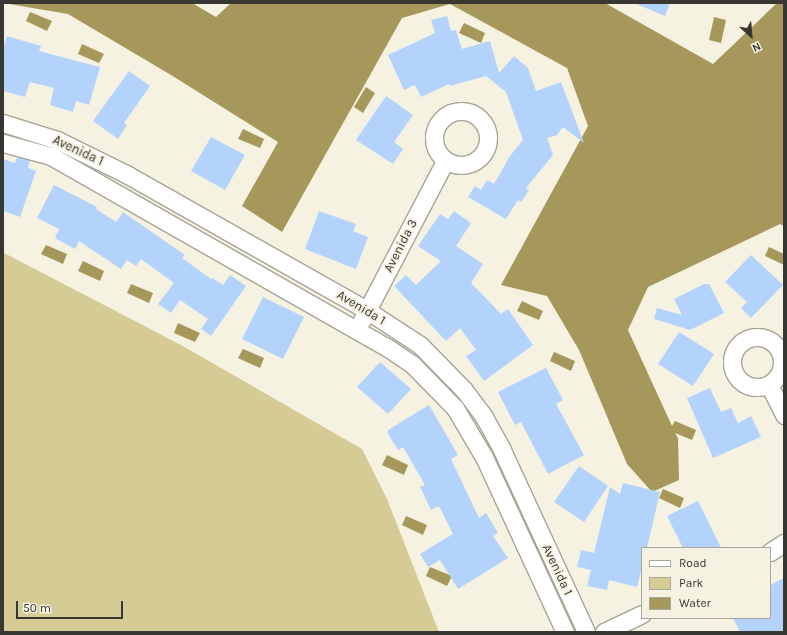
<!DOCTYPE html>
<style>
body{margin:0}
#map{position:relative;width:787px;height:635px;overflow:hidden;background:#f5f2e1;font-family:Karla,sans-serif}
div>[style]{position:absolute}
.green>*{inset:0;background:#d5cb95}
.water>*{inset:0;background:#a5985a}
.building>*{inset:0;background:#b3d3fc}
.roads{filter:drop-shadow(1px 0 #a7a495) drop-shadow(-1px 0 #a7a495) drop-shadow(0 1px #a7a495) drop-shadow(0 -1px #a7a495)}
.minor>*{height:17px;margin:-8.5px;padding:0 8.5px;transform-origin:8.5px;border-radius:8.5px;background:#fff}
.minor>.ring{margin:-8.5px;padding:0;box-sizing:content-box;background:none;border:17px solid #fff;border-radius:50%}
span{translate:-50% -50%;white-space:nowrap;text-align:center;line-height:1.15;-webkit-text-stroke:4px #f5f2e1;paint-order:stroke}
.street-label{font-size:13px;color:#383731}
.frame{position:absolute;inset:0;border:4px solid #383731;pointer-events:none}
.legend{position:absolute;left:641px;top:547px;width:130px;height:72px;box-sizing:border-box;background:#f5f2e1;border:1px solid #a9a79b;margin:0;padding:5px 7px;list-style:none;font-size:12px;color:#383731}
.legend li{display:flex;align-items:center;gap:8px;height:20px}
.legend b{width:20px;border:1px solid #a9a79b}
.north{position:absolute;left:731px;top:16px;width:40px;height:40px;-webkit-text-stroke:3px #f5f2e1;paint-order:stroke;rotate:154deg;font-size:11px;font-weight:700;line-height:16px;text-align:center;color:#383731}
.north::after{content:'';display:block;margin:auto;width:14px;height:18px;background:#383731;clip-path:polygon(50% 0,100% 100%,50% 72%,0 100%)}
.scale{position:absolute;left:16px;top:601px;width:107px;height:18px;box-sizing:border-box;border:2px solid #383731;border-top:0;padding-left:5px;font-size:12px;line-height:14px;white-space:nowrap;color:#383731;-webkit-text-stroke:3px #f5f2e1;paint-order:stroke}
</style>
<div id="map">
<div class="green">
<i style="clip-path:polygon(3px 253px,8px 255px,181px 345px,362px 449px,387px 499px,439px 632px,3px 632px)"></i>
</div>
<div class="water">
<i style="clip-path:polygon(3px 3px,192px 3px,216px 17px,231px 3px,605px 3px,713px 64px,777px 3px,784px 3px,784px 226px,780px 224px,648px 287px,628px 330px,672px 426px,675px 421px,696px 430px,692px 440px,675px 433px,678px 438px,679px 480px,652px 492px,627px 464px,579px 350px,547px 296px,501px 285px,588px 126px,567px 68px,450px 4px,402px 18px,282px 232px,242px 206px,278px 142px,171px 75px,68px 14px)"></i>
<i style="clip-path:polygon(30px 12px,52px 21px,47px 31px,26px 21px)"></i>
<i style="clip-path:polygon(714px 17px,726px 20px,721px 43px,709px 40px)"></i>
<i style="clip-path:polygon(464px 23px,485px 33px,481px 43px,459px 33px)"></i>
<i style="clip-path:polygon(82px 44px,104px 54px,99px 63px,78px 54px)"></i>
<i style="clip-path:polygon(366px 87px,375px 93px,363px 113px,354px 107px)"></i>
<i style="clip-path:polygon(243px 129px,264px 139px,260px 148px,238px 139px)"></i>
<i style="clip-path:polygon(46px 245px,67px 254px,63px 264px,41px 254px)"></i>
<i style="clip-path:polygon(769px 247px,784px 254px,784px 265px,765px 256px)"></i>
<i style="clip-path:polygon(83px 261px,104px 271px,100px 281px,78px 271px)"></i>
<i style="clip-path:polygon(131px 284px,153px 293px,149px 303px,127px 293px)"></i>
<i style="clip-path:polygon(522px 301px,543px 311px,539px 320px,517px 311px)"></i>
<i style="clip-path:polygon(178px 323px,200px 333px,195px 342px,174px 333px)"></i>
<i style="clip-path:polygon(243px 349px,264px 358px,260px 368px,238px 358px)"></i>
<i style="clip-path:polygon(554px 352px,575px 361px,571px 371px,550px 361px)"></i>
<i style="clip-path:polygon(387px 455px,408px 465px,404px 475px,382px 465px)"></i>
<i style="clip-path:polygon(663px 489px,684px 498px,680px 508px,659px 498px)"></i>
<i style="clip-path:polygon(406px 516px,427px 525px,423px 535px,402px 525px)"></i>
<i style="clip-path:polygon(430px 567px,452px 576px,447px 586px,426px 576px)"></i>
</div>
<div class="building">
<i style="clip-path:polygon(634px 3px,670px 3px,665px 16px)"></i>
<i style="clip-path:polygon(447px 16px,451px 31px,456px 30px,462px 49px,490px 41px,499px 73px,514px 56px,528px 68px,536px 91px,561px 82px,584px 143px,563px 127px,557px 135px,547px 138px,553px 155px,526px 188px,529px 190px,521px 202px,518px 200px,506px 219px,468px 197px,475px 186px,481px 190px,487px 180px,494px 184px,510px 156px,523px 140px,506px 92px,486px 76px,450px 86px,449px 84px,421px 97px,415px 85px,404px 90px,388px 55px,435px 33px,431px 20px)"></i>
<i style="clip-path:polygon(7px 36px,41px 46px,39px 51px,100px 67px,89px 105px,76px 101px,73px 112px,50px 105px,54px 88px,30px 82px,25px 97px,3px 91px,3px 48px)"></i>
<i style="clip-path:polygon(129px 71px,150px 86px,124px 123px,127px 125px,118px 139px,93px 121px)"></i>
<i style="clip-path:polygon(386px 96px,413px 115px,394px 142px,403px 149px,393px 164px,356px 140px)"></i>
<i style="clip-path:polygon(211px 137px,245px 155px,225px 190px,191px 171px)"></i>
<i style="clip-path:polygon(17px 157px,30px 161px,28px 168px,36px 171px,20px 217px,3px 211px,3px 159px,15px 163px)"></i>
<i style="clip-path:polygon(54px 185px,97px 207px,96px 209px,116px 222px,123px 212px,185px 255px,182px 258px,211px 279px,212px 278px,223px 285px,230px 275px,246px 286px,211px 336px,201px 329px,208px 319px,180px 300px,171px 313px,158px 304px,174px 283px,141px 259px,136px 266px,127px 260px,121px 269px,79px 241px,75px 249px,55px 238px,59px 229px,37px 218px)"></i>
<i style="clip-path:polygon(319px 211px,356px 224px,353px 231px,368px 237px,356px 269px,305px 249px)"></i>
<i style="clip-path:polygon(454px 211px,471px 223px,456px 246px,483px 264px,471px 283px,501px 314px,508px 309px,533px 345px,484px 381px,466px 356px,476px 350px,460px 328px,446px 341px,394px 286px,406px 275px,416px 285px,441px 261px,418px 246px,440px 214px,448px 219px)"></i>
<i style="clip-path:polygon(751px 255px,783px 285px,751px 318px,741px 308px,747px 302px,725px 282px)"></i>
<i style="clip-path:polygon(704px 284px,709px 284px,724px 313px,690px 330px,654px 319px,657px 308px,682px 315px,674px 299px)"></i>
<i style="clip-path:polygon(263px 297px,304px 317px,283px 359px,242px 339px)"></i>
<i style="clip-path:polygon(679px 332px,714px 354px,693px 386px,658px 364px)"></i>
<i style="clip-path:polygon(380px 362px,411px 389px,388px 414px,357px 387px)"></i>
<i style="clip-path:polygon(546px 368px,563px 400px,556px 404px,584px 455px,548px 474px,521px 422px,515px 425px,498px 392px)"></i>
<i style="clip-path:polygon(710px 388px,721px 412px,731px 408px,738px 423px,751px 416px,761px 437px,713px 458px,687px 398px)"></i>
<i style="clip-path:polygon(429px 405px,458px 455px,451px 459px,479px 518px,486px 513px,498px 533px,493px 536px,508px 558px,458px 589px,440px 560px,428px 567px,420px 554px,453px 534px,439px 506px,431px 510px,420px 487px,425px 485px,403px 447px,398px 450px,388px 434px,388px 430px)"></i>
<i style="clip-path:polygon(579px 466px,608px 486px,584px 522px,554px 502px)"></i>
<i style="clip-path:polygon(623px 483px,660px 492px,647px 548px,642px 548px,642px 568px,637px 587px,609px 580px,607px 590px,587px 586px,591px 570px,577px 567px,581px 550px,594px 553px,610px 487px,620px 494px)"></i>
<i style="clip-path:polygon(698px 501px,721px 548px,683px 548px,667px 516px)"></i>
<i style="clip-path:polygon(784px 578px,784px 632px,740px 632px,733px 618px,770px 618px,770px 585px)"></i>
</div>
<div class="roads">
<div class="minor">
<i class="ring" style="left:434px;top:111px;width:37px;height:37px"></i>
<i style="left:3px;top:123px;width:57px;rotate:17.5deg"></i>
<i style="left:57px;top:140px;width:79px;rotate:26.2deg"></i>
<i style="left:128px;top:175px;width:276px;rotate:29.5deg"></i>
<i style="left:368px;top:311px;width:62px;rotate:33.2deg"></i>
<i style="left:420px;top:345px;width:63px;rotate:45.6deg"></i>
<i style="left:464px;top:390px;width:34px;rotate:53deg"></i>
<i style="left:484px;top:417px;width:38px;rotate:61deg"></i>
<i style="left:502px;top:450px;width:200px;rotate:65.2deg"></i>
<i style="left:3px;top:143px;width:50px;rotate:15.2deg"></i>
<i style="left:51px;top:156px;width:388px;rotate:29.7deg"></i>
<i style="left:388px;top:348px;width:29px;rotate:34deg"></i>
<i style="left:412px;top:364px;width:62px;rotate:45.7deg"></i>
<i style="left:455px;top:408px;width:57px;rotate:59.4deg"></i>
<i style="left:484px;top:457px;width:193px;rotate:65.2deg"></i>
<i style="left:362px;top:320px;width:179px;rotate:-62.4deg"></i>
<i class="ring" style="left:732px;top:337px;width:33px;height:33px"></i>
<i style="left:769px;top:385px;width:34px;rotate:63deg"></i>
<i style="left:770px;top:552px;width:17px;rotate:-33deg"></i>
<i style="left:604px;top:632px;width:42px;rotate:-25.3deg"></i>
</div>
</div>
<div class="street-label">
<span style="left:78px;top:151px;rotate:25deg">Avenida 1</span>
<span style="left:401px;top:246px;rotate:-63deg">Avenida 3</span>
<span style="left:361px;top:308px;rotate:31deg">Avenida 1</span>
<span style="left:557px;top:570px;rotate:65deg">Avenida 1</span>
</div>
<div class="frame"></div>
<ul class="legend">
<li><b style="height:5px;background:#fff"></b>Road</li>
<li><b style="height:11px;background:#d5cb95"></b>Park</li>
<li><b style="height:11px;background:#a5985a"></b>Water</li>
</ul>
<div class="north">N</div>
<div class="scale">50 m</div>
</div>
